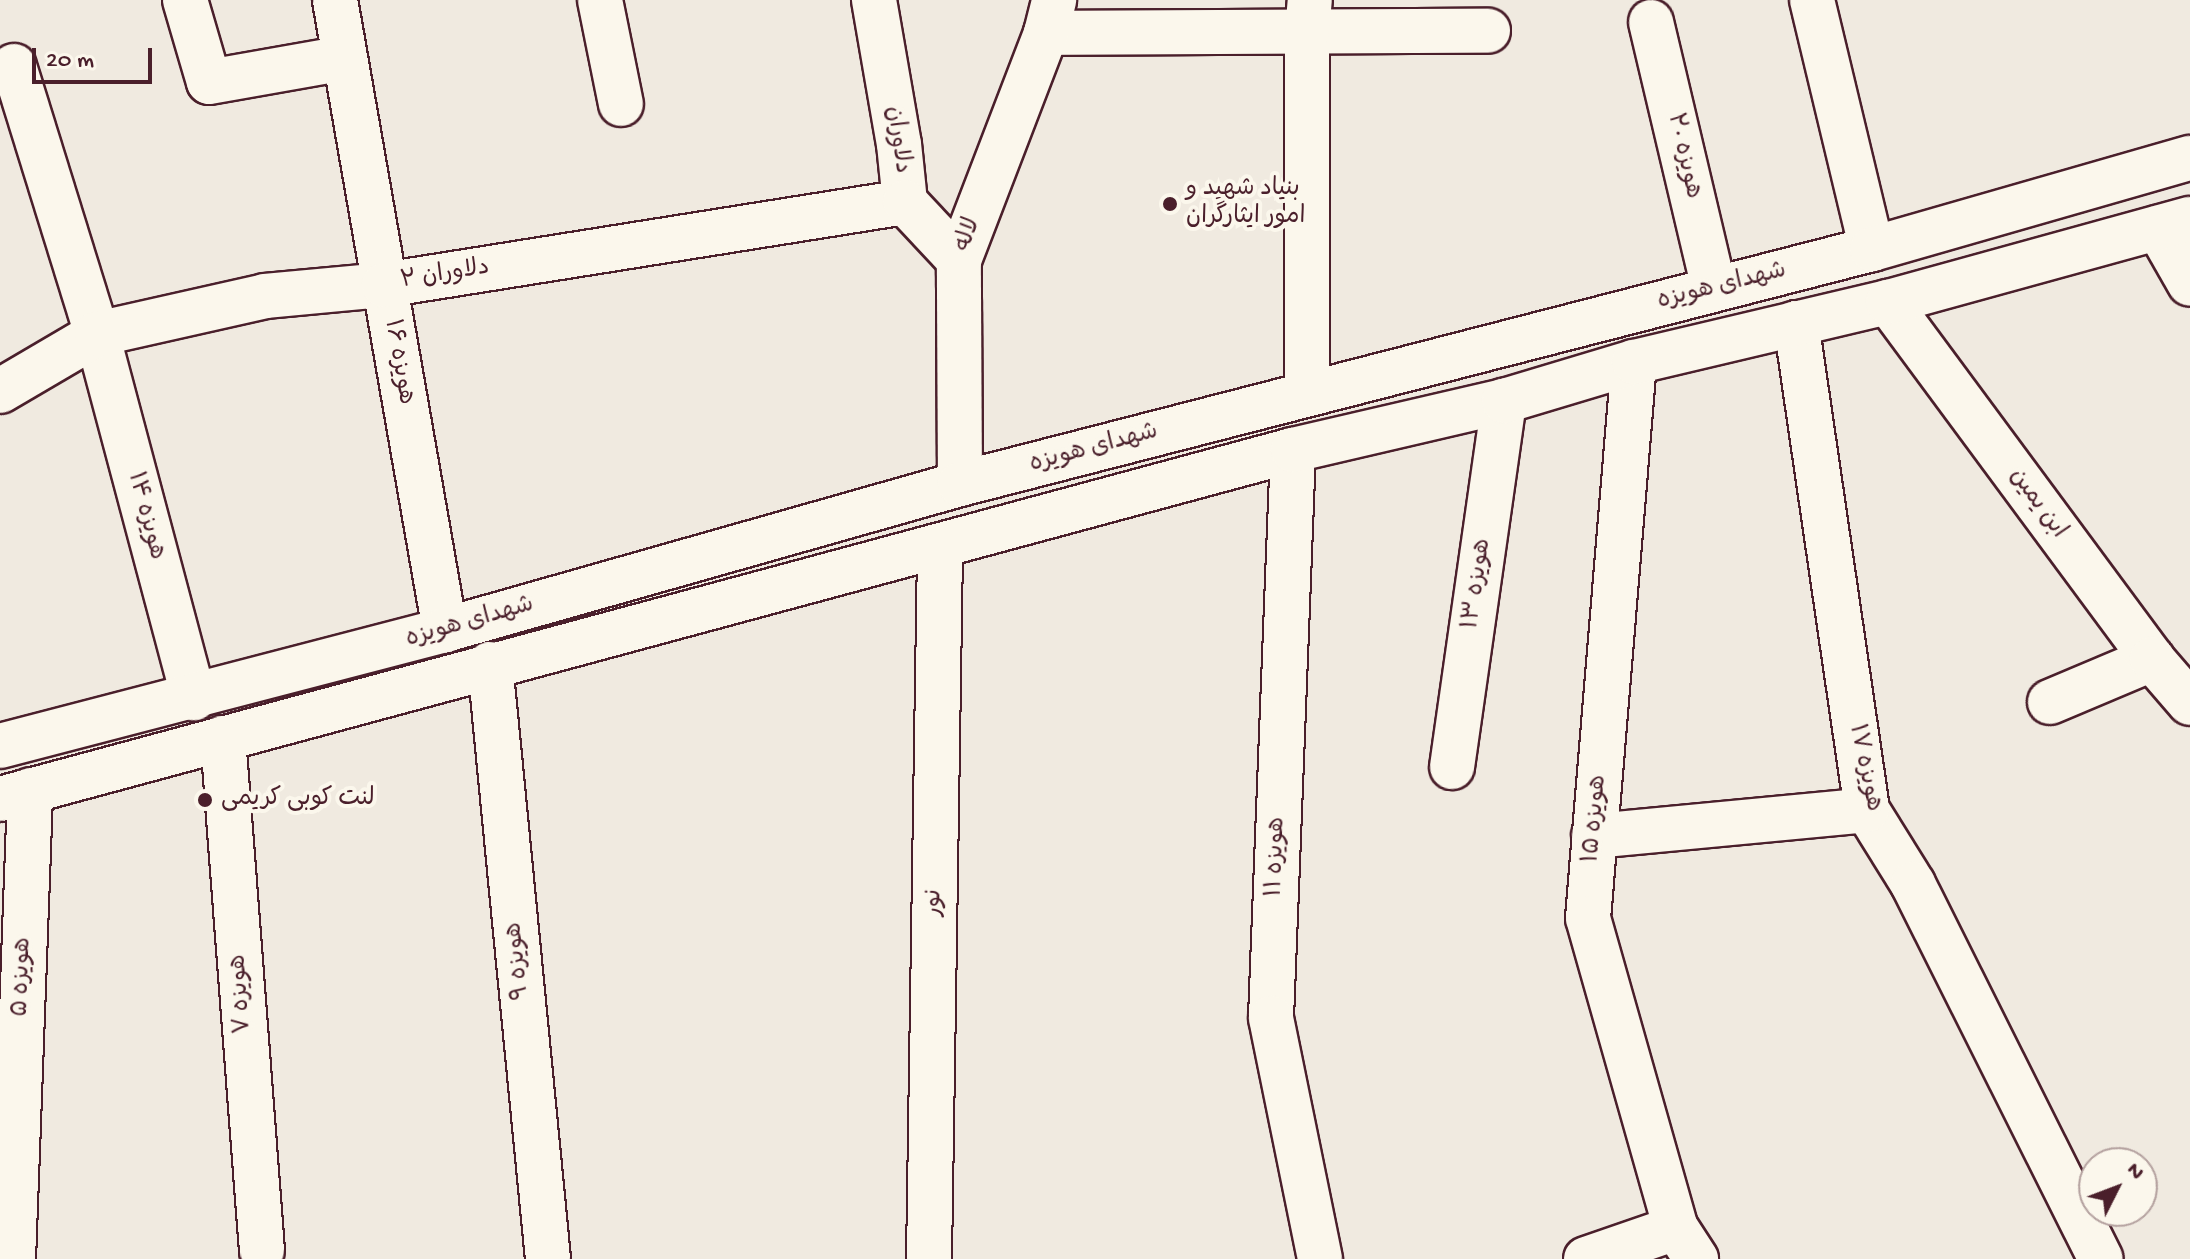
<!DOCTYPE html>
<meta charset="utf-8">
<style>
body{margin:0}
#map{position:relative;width:2190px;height:1259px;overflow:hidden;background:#f0eae0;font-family:"Gochi Hand","Playpen Sans Arabic",sans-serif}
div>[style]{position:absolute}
.roads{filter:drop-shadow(2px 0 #4a1f2b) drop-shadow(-2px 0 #4a1f2b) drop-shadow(0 2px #4a1f2b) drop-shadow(0 -2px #4a1f2b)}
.street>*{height:44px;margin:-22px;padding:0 22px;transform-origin:22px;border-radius:22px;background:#fbf7ec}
.secondary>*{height:44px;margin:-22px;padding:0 22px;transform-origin:22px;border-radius:22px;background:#fbf7ec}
.primary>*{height:44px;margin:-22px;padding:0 22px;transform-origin:22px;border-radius:22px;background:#fbf7ec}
.dots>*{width:22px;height:22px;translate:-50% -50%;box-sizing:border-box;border:4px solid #fbf7ec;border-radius:50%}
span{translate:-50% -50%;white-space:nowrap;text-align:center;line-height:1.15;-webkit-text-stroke:8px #fbf7ec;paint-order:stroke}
.street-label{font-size:24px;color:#4a1f2b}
.poi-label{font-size:24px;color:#4a1f2b}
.left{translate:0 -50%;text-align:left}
.north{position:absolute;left:2078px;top:1147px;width:80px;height:80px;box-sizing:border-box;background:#fbf7ec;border:2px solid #b4a19f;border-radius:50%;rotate:48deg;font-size:22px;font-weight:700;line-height:32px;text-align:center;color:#4a1f2b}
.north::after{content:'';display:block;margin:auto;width:28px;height:36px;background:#4a1f2b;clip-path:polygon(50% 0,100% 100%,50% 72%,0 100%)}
.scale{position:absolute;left:32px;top:48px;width:120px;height:36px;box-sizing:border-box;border:4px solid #4a1f2b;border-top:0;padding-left:10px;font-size:24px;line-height:28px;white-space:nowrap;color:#4a1f2b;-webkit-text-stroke:6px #fbf7ec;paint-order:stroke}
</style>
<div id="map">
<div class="roads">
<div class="street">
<i style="left:185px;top:0;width:85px;rotate:73.7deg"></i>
<i style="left:209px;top:82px;width:138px;rotate:-10deg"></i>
<i style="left:335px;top:0;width:640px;rotate:80.1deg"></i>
<i style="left:600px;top:0;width:106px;rotate:78.6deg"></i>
<i style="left:1651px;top:22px;width:274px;rotate:76.7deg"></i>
<i style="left:1046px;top:33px;width:442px;rotate:-0.3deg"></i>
<i style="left:14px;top:66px;width:281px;rotate:72.8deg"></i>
<i style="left:97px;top:334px;width:377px;rotate:75.1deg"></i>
<i style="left:2158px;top:228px;width:64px;rotate:60.3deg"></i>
<i style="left:1796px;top:323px;width:492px;rotate:81.7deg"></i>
<i style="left:1867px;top:810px;width:87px;rotate:58.1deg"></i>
<i style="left:1913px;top:884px;width:419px;rotate:63.4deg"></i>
<i style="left:1634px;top:362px;width:558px;rotate:94.73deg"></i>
<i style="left:1588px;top:918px;width:322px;rotate:74.2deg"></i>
<i style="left:1676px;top:1228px;width:37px;rotate:57deg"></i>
<i style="left:0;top:391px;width:113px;rotate:-30.4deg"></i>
<i style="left:97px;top:334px;width:172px;rotate:-12.7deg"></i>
<i style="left:265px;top:296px;width:120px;rotate:-5.3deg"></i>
<i style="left:384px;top:285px;width:528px;rotate:-9.05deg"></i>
<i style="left:1307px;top:394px;width:362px;rotate:-90deg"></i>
<i style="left:1307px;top:32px;width:32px;rotate:-85deg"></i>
<i style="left:1293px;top:450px;width:568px;rotate:92.22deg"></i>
<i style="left:1271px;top:1018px;width:246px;rotate:78.5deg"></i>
<i style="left:490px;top:664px;width:598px;rotate:84.43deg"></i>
<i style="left:2050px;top:702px;width:111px;rotate:-22.9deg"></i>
<i style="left:223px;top:738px;width:514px;rotate:85.65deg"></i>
<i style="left:1452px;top:767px;width:370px;rotate:-81.9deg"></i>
<i style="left:1594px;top:836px;width:274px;rotate:-5.4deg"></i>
<i style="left:13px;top:1259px;width:469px;rotate:-87.9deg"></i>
<i style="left:1586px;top:1259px;width:95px;rotate:-19deg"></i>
</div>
<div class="secondary">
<i style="left:874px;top:0;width:146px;rotate:80.2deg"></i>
<i style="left:899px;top:144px;width:58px;rotate:84.1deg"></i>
<i style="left:905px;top:202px;width:79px;rotate:47deg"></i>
<i style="left:1812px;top:0;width:256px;rotate:76.5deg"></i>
<i style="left:1888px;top:302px;width:444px;rotate:53.5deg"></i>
<i style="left:2152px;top:659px;width:58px;rotate:49.2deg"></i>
<i style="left:960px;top:484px;width:224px;rotate:-90.3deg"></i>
<i style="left:959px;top:260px;width:243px;rotate:-69deg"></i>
<i style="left:1046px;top:33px;width:34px;rotate:-76deg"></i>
<i style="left:929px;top:1259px;width:712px;rotate:-89.11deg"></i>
</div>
<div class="primary">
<i style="left:0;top:746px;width:460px;rotate:-14.6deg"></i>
<i style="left:445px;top:630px;width:535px;rotate:-15.83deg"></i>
<i style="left:960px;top:484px;width:942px;rotate:-14.45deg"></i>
<i style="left:1872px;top:249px;width:331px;rotate:-16deg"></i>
<i style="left:0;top:799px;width:1339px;rotate:-15.11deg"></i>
<i style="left:1293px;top:450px;width:217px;rotate:-13.1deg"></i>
<i style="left:1504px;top:401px;width:136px;rotate:-16.7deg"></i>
<i style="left:1634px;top:362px;width:261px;rotate:-13.3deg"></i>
<i style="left:1888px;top:302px;width:313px;rotate:-15.4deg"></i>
</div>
</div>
<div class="dots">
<i style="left:1170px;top:204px;background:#4a1f2b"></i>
<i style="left:205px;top:800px;background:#4a1f2b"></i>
</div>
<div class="street-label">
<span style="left:897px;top:140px;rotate:82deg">دلاوران</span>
<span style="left:1683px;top:156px;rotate:77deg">هویزه ۲۰</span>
<span style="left:969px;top:235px;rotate:-70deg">لاله</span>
<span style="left:445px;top:275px;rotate:-9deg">دلاوران ۲</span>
<span style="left:1722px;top:287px;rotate:-14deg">شهدای هویزه</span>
<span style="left:398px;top:362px;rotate:80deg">هویزه ۱۶</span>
<span style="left:1094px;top:449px;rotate:-15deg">شهدای هویزه</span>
<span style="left:2037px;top:504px;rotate:54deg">ابن یمین</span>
<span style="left:145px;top:516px;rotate:75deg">هویزه ۱۴</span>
<span style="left:1478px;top:584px;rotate:-82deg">هویزه ۱۳</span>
<span style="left:470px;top:623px;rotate:-16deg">شهدای هویزه</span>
<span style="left:1864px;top:768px;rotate:78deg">هویزه ۱۷</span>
<span style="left:1596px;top:819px;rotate:-85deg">هویزه ۱۵</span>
<span style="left:1277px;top:857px;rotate:-88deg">هویزه ۱۱</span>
<span style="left:935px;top:903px;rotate:-89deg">نور</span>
<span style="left:519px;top:961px;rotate:-96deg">هویزه ۹</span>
<span style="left:23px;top:977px;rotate:-88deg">هویزه ۵</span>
<span style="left:242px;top:994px;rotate:-94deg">هویزه ۷</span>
</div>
<div class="poi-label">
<span class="left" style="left:1186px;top:204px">بنیاد شهید و<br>امور ایثارگران</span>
<span class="left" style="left:221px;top:800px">لنت کوبی کریمی</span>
</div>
<div class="north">N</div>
<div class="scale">20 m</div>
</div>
